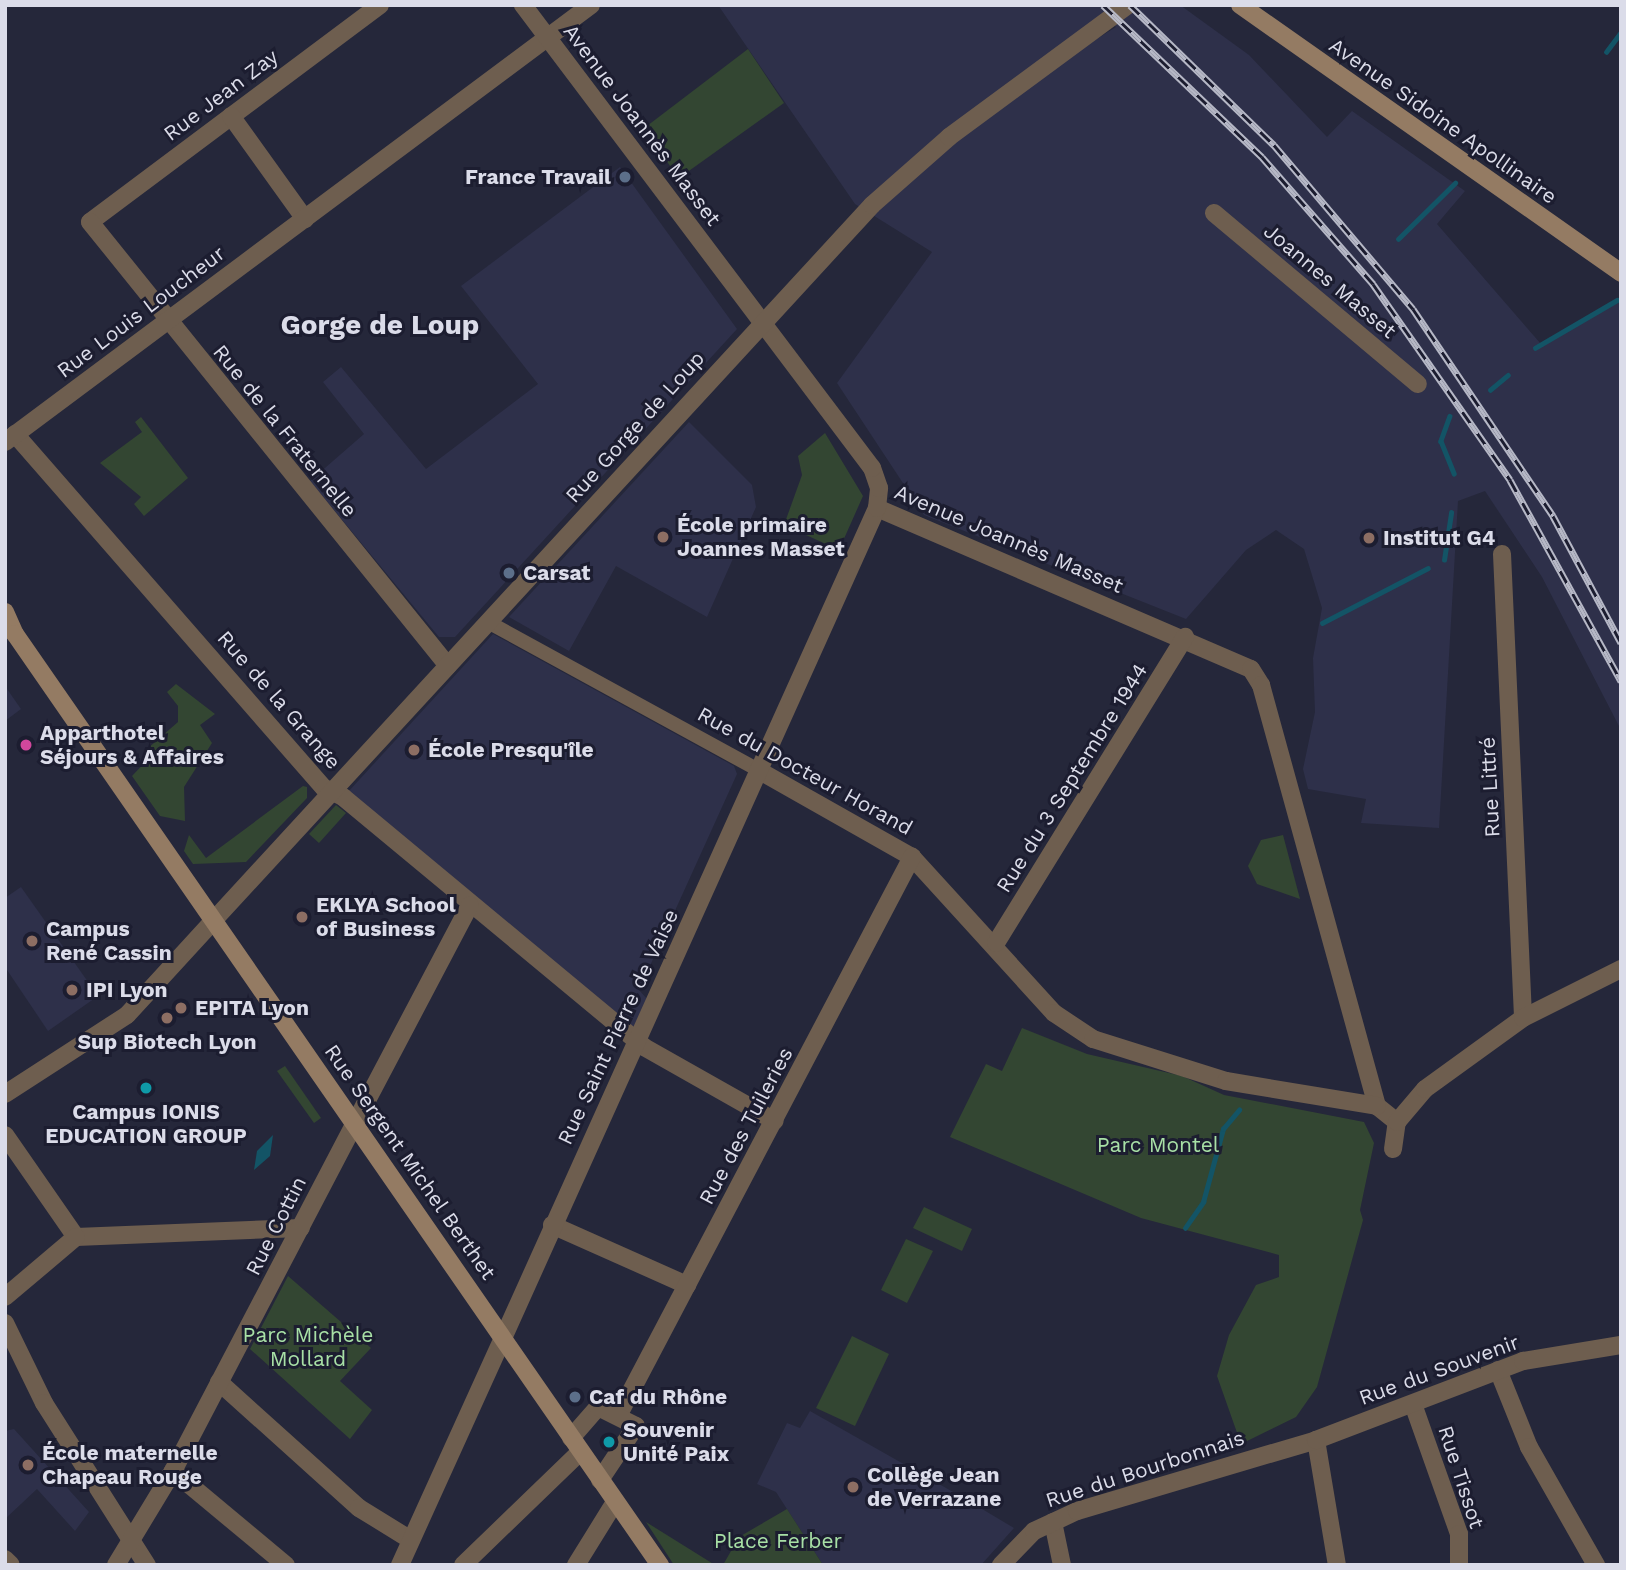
<!DOCTYPE html>
<meta charset="utf-8">
<style>
body{margin:0}
#map{position:relative;width:1626px;height:1570px;overflow:hidden;background:#25273a;font-family:"Work Sans",sans-serif}
div>[style]{position:absolute}
.built>*{inset:0;background:#2e304a}
.green>*{inset:0;background:#334632}
.water>*{inset:0;background:#135466}
.stream>*{height:4.5px;margin:-2.25px;padding:0 2.25px;transform-origin:2.25px;border-radius:2.25px;background:#135466}
.pedestrian>*{height:14px;margin:-7px;padding:0 7px;transform-origin:7px;border-radius:7px;background:#6e5e4f}
.minor>*{height:18px;margin:-9px;padding:0 9px;transform-origin:9px;border-radius:9px;background:#6e5e4f}
.tertiary>*{height:18px;margin:-9px;padding:0 9px;transform-origin:9px;border-radius:9px;background:#6e5e4f}
.secondary>*{height:18px;margin:-9px;padding:0 9px;transform-origin:9px;border-radius:9px;background:#947b63}
.rail>*{height:7px;margin-top:-3.5px;transform-origin:0;background:repeating-linear-gradient(90deg,#1c1d30 0 13px,#b6b8c6 0 26px);box-sizing:border-box;border-block:2px solid #b6b8c6}
.dots>*{width:19px;height:19px;translate:-50% -50%;box-sizing:border-box;border:4px solid #1c1d30;border-radius:50%}
span{translate:-50% -50%;white-space:nowrap;text-align:center;line-height:1.15;-webkit-text-stroke:6px #1c1d30;paint-order:stroke}
.street-label{font-size:21px;color:#dbdce9}
.poi-label{font-size:21px;color:#dbdce9;font-weight:700}
.right{translate:-100% -50%;text-align:right}
.left{translate:0 -50%;text-align:left}
.park-label{font-size:21px;color:#a8e0a6}
.district-label{font-size:28px;color:#dbdce9;font-weight:700}
.frame{position:absolute;inset:0;border:7px solid #dbdce9;pointer-events:none}
</style>
<div id="map">
<div class="built">
<i style="clip-path:polygon(evenodd,718px 5px,1180px 5px,1249px 55px,1327px 137px,1352px 111px,1465px 191px,1437px 224px,1541px 344px,1621px 301px,1621px 730px,1542px 577px,1485px 491px,1458px 501px,1439px 828px,1361px 823px,1366px 799px,1308px 789px,1303px 769px,1315px 712px,1313px 658px,1322px 608px,1304px 549px,1276px 530px,1246px 550px,1186px 619px,924px 515px,837px 383px,932px 252px,855px 204px,718px 5px,1104px 15px,1116px 27px,1095px 40px,1080px 31px,1104px 15px)"></i>
<i style="clip-path:polygon(620px 167px,737px 329px,455px 637px,439px 637px,310px 481px,364px 434px,323px 382px,341px 367px,426px 469px,538px 384px,461px 286px)"></i>
<i style="clip-path:polygon(689px 422px,752px 485px,756px 507px,707px 617px,616px 566px,569px 651px,509px 617px)"></i>
<i style="clip-path:polygon(493px 634px,734px 766px,737px 774px,639px 990px,648px 1000px,637px 1025px,630px 1027px,348px 792px)"></i>
<i style="clip-path:polygon(5px 686px,21px 709px,5px 721px)"></i>
<i style="clip-path:polygon(21px 887px,98px 996px,48px 1031px,5px 967px,5px 898px)"></i>
<i style="clip-path:polygon(810px 1411px,962px 1497px,1014px 1528px,981px 1565px,823px 1565px,776px 1492px,757px 1484px,787px 1423px,800px 1428px)"></i>
<i style="clip-path:polygon(14px 1429px,89px 1512px,75px 1531px,37px 1489px,5px 1519px,5px 1431px)"></i>
</div>
<div class="green">
<i style="clip-path:polygon(748px 49px,784px 103px,679px 178px,643px 129px)"></i>
<i style="clip-path:polygon(141px 417px,188px 478px,144px 516px,134px 504px,141px 497px,100px 463px,142px 432px,135px 422px)"></i>
<i style="clip-path:polygon(825px 433px,863px 496px,839px 550px,784px 525px,802px 475px,798px 456px)"></i>
<i style="clip-path:polygon(176px 684px,215px 714px,200px 725px,212px 743px,184px 787px,185px 821px,160px 816px,132px 776px,151px 756px,147px 749px,178px 722px,178px 706px,167px 692px)"></i>
<i style="clip-path:polygon(303px 786px,307px 787px,307px 798px,246px 862px,193px 864px,184px 851px,189px 835px,206px 858px)"></i>
<i style="clip-path:polygon(336px 805px,346px 813px,319px 843px,309px 834px)"></i>
<i style="clip-path:polygon(1283px 835px,1300px 899px,1257px 884px,1248px 866px,1261px 840px)"></i>
<i style="clip-path:polygon(1022px 1028px,1087px 1054px,1182px 1076px,1224px 1095px,1364px 1122px,1374px 1143px,1360px 1210px,1363px 1220px,1317px 1387px,1296px 1417px,1241px 1444px,1217px 1376px,1229px 1335px,1256px 1285px,1279px 1277px,1279px 1255px,1141px 1218px,950px 1137px,986px 1064px,1002px 1071px)"></i>
<i style="clip-path:polygon(285px 1066px,321px 1118px,314px 1123px,277px 1071px)"></i>
<i style="clip-path:polygon(924px 1207px,972px 1229px,962px 1251px,913px 1228px)"></i>
<i style="clip-path:polygon(906px 1239px,933px 1251px,907px 1303px,881px 1290px)"></i>
<i style="clip-path:polygon(288px 1276px,371px 1348px,340px 1381px,372px 1410px,350px 1439px,250px 1349px)"></i>
<i style="clip-path:polygon(852px 1336px,889px 1354px,855px 1426px,816px 1408px)"></i>
<i style="clip-path:polygon(787px 1509px,823px 1565px,723px 1565px,739px 1537px)"></i>
<i style="clip-path:polygon(646px 1522px,715px 1565px,674px 1565px)"></i>
</div>
<div class="water">
<i style="clip-path:polygon(273px 1135px,270px 1156px,254px 1170px,257px 1151px)"></i>
</div>
<div class="stream">
<i style="left:1606px;top:52px;width:25px;rotate:-53deg"></i>
<i style="left:1398px;top:239px;width:80px;rotate:-44.5deg"></i>
<i style="left:1535px;top:348px;width:95px;rotate:-30.3deg"></i>
<i style="left:1490px;top:390px;width:23px;rotate:-40deg"></i>
<i style="left:1450px;top:416px;width:27px;rotate:110deg"></i>
<i style="left:1441px;top:441px;width:35px;rotate:68deg"></i>
<i style="left:1444px;top:560px;width:48px;rotate:-81.5deg"></i>
<i style="left:1322px;top:623px;width:119px;rotate:-27.4deg"></i>
<i style="left:1185px;top:1228px;width:32px;rotate:-55deg"></i>
<i style="left:1203px;top:1202px;width:76px;rotate:-74.7deg"></i>
<i style="left:1223px;top:1129px;width:25px;rotate:-50deg"></i>
</div>
<div class="pedestrian">
<i style="left:488px;top:622px;width:308px;rotate:28.7deg"></i>
</div>
<div class="minor">
<i style="left:380px;top:5px;width:362px;rotate:143.2deg"></i>
<i style="left:90px;top:222px;width:570px;rotate:51.12deg"></i>
<i style="left:231px;top:116px;width:127px;rotate:54.3deg"></i>
<i style="left:1214px;top:213px;width:266px;rotate:40deg"></i>
<i style="left:15px;top:434px;width:470px;rotate:48.9deg"></i>
<i style="left:324px;top:788px;width:21px;rotate:25deg"></i>
<i style="left:343px;top:797px;width:391px;rotate:39.7deg"></i>
<i style="left:644px;top:1047px;width:150px;rotate:29.5deg"></i>
<i style="left:5px;top:442px;width:731px;rotate:-36.71deg"></i>
<i style="left:877px;top:508px;width:407px;rotate:23.3deg"></i>
<i style="left:1251px;top:669px;width:19px;rotate:58deg"></i>
<i style="left:1261px;top:685px;width:437px;rotate:74.6deg"></i>
<i style="left:1377px;top:1106px;width:26px;rotate:39deg"></i>
<i style="left:1502px;top:554px;width:464px;rotate:87.4deg"></i>
<i style="left:758px;top:770px;width:177px;rotate:29.5deg"></i>
<i style="left:912px;top:857px;width:211px;rotate:47.7deg"></i>
<i style="left:1054px;top:1013px;width:47px;rotate:33.7deg"></i>
<i style="left:1093px;top:1039px;width:139px;rotate:17.5deg"></i>
<i style="left:1226px;top:1081px;width:153px;rotate:9.4deg"></i>
<i style="left:996px;top:943px;width:360px;rotate:-58.3deg"></i>
<i style="left:5px;top:1094px;width:145px;rotate:-32.9deg"></i>
<i style="left:127px;top:1015px;width:127px;rotate:-47.5deg"></i>
<i style="left:355px;top:1123px;width:246px;rotate:-62.2deg"></i>
<i style="left:5px;top:1135px;width:124px;rotate:55.2deg"></i>
<i style="left:1393px;top:1149px;width:27px;rotate:-82deg"></i>
<i style="left:1397px;top:1122px;width:43px;rotate:-49.7deg"></i>
<i style="left:1425px;top:1089px;width:121px;rotate:-35.9deg"></i>
<i style="left:1523px;top:1018px;width:110px;rotate:-26.6deg"></i>
<i style="left:552px;top:1225px;width:148px;rotate:24deg"></i>
<i style="left:76px;top:1237px;width:225px;rotate:-2.3deg"></i>
<i style="left:5px;top:1297px;width:93px;rotate:-40.2deg"></i>
<i style="left:5px;top:1323px;width:89px;rotate:64deg"></i>
<i style="left:44px;top:1403px;width:192px;rotate:57.6deg"></i>
<i style="left:504px;top:1336px;width:908px;rotate:-65.75deg"></i>
<i style="left:877px;top:508px;width:20px;rotate:-84deg"></i>
<i style="left:879px;top:488px;width:21px;rotate:-109deg"></i>
<i style="left:872px;top:468px;width:580px;rotate:-127.01deg"></i>
<i style="left:1498px;top:1370px;width:83px;rotate:68.1deg"></i>
<i style="left:1529px;top:1447px;width:136px;rotate:60.4deg"></i>
<i style="left:219px;top:1382px;width:188px;rotate:42deg"></i>
<i style="left:359px;top:1508px;width:61px;rotate:31.6deg"></i>
<i style="left:1413px;top:1404px;width:138px;rotate:70.5deg"></i>
<i style="left:1459px;top:1534px;width:31px;rotate:90deg"></i>
<i style="left:618px;top:1416px;width:632px;rotate:-62.26deg"></i>
<i style="left:571px;top:1438px;width:41px;rotate:-48.9deg"></i>
<i style="left:598px;top:1407px;width:42px;rotate:26.6deg"></i>
<i style="left:636px;top:1426px;width:65px;rotate:123.7deg"></i>
<i style="left:1316px;top:1440px;width:127px;rotate:80.5deg"></i>
<i style="left:173px;top:1471px;width:147px;rotate:39.8deg"></i>
<i style="left:1053px;top:1522px;width:44px;rotate:78.2deg"></i>
<i style="left:463px;top:1565px;width:163px;rotate:-44deg"></i>
<i style="left:576px;top:1565px;width:74px;rotate:-58.2deg"></i>
<i style="left:1001px;top:1565px;width:47px;rotate:-45.9deg"></i>
<i style="left:1034px;top:1531px;width:47px;rotate:-24.9deg"></i>
<i style="left:1077px;top:1511px;width:249px;rotate:-16.5deg"></i>
<i style="left:1316px;top:1440px;width:222px;rotate:-20.9deg"></i>
<i style="left:1523px;top:1361px;width:99px;rotate:-9.3deg"></i>
</div>
<div class="tertiary">
<i style="left:213px;top:921px;width:973px;rotate:-47.37deg"></i>
<i style="left:872px;top:205px;width:103px;rotate:-41.4deg"></i>
<i style="left:949px;top:137px;width:222px;rotate:-36.4deg"></i>
<i style="left:5px;top:1559px;width:8px;rotate:45deg"></i>
<i style="left:116px;top:1565px;width:110px;rotate:-58.8deg"></i>
<i style="left:173px;top:1471px;width:393px;rotate:-62.4deg"></i>
<i style="left:400px;top:1565px;width:252px;rotate:-65.6deg"></i>
</div>
<div class="secondary">
<i style="left:1240px;top:5px;width:466px;rotate:35.1deg"></i>
<i style="left:5px;top:612px;width:24px;rotate:66deg"></i>
<i style="left:15px;top:634px;width:1133px;rotate:55.29deg"></i>
</div>
<div class="rail">
<i style="left:1103px;top:5px;width:220px;rotate:43.7deg"></i>
<i style="left:1262px;top:157px;width:169px;rotate:48.8deg"></i>
<i style="left:1373px;top:284px;width:239px;rotate:55deg"></i>
<i style="left:1510px;top:480px;width:230px;rotate:61.1deg"></i>
<i style="left:1130px;top:5px;width:201px;rotate:44.2deg"></i>
<i style="left:1274px;top:145px;width:215px;rotate:49.7deg"></i>
<i style="left:1413px;top:309px;width:250px;rotate:55.9deg"></i>
<i style="left:1553px;top:516px;width:144px;rotate:61.8deg"></i>
</div>
<div class="dots">
<i style="left:625px;top:177px;background:#5c6f8a"></i>
<i style="left:663px;top:537px;background:#8d6e63"></i>
<i style="left:1369px;top:538px;background:#8d6e63"></i>
<i style="left:509px;top:573px;background:#5c6f8a"></i>
<i style="left:26px;top:745px;background:#d1479c"></i>
<i style="left:414px;top:750px;background:#8d6e63"></i>
<i style="left:302px;top:917px;background:#8d6e63"></i>
<i style="left:32px;top:941px;background:#8d6e63"></i>
<i style="left:72px;top:990px;background:#8d6e63"></i>
<i style="left:181px;top:1008px;background:#8d6e63"></i>
<i style="left:167px;top:1018px;background:#8d6e63"></i>
<i style="left:146px;top:1088px;background:#0f9aa8"></i>
<i style="left:575px;top:1397px;background:#5c6f8a"></i>
<i style="left:609px;top:1442px;background:#0f9aa8"></i>
<i style="left:28px;top:1465px;background:#8d6e63"></i>
<i style="left:853px;top:1487px;background:#8d6e63"></i>
</div>
<div class="street-label">
<span style="left:221px;top:95px;rotate:-37deg">Rue Jean Zay</span>
<span style="left:1443px;top:121px;rotate:35deg">Avenue Sidoine Apollinaire</span>
<span style="left:642px;top:125px;rotate:53deg">Avenue Joannès Masset</span>
<span style="left:1330px;top:281px;rotate:40deg">Joannes Masset</span>
<span style="left:141px;top:312px;rotate:-37deg">Rue Louis Loucheur</span>
<span style="left:635px;top:427px;rotate:-48deg">Rue Gorge de Loup</span>
<span style="left:285px;top:431px;rotate:51deg">Rue de la Fraternelle</span>
<span style="left:1009px;top:539px;rotate:23deg">Avenue Joannès Masset</span>
<span style="left:279px;top:700px;rotate:49deg">Rue de la Grange</span>
<span style="left:805px;top:771px;rotate:29deg">Rue du Docteur Horand</span>
<span style="left:1072px;top:778px;rotate:-58deg">Rue du 3 Septembre 1944</span>
<span style="left:1490px;top:787px;rotate:-93deg">Rue Littré</span>
<span style="left:618px;top:1027px;rotate:-65deg">Rue Saint Pierre de Vaise</span>
<span style="left:746px;top:1126px;rotate:-62deg">Rue des Tuileries</span>
<span style="left:410px;top:1162px;rotate:55deg">Rue Sergent Michel Berthet</span>
<span style="left:276px;top:1226px;rotate:-63deg">Rue Cottin</span>
<span style="left:1439px;top:1370px;rotate:-20deg">Rue du Souvenir</span>
<span style="left:1145px;top:1469px;rotate:-18deg">Rue du Bourbonnais</span>
<span style="left:1461px;top:1477px;rotate:72deg">Rue Tissot</span>
</div>
<div class="poi-label">
<span class="right" style="left:611px;top:177px">France Travail</span>
<span class="left" style="left:677px;top:537px">École primaire<br>Joannes Masset</span>
<span class="left" style="left:1383px;top:538px">Institut G4</span>
<span class="left" style="left:523px;top:573px">Carsat</span>
<span class="left" style="left:40px;top:745px">Apparthotel<br>Séjours &amp; Affaires</span>
<span class="left" style="left:428px;top:750px">École Presqu'île</span>
<span class="left" style="left:316px;top:917px">EKLYA School<br>of Business</span>
<span class="left" style="left:46px;top:941px">Campus<br>René Cassin</span>
<span class="left" style="left:86px;top:990px">IPI Lyon</span>
<span class="left" style="left:195px;top:1008px">EPITA Lyon</span>
<span style="left:167px;top:1042px">Sup Biotech Lyon</span>
<span style="left:146px;top:1124px">Campus IONIS<br>EDUCATION GROUP</span>
<span class="left" style="left:589px;top:1397px">Caf du Rhône</span>
<span class="left" style="left:623px;top:1442px">Souvenir<br>Unité Paix</span>
<span class="left" style="left:42px;top:1465px">École maternelle<br>Chapeau Rouge</span>
<span class="left" style="left:867px;top:1487px">Collège Jean<br>de Verrazane</span>
</div>
<div class="park-label">
<span style="left:1158px;top:1145px">Parc Montel</span>
<span style="left:308px;top:1347px">Parc Michèle<br>Mollard</span>
<span style="left:778px;top:1541px">Place Ferber</span>
</div>
<div class="district-label">
<span style="left:380px;top:325px">Gorge de Loup</span>
</div>
<div class="frame"></div>
</div>
